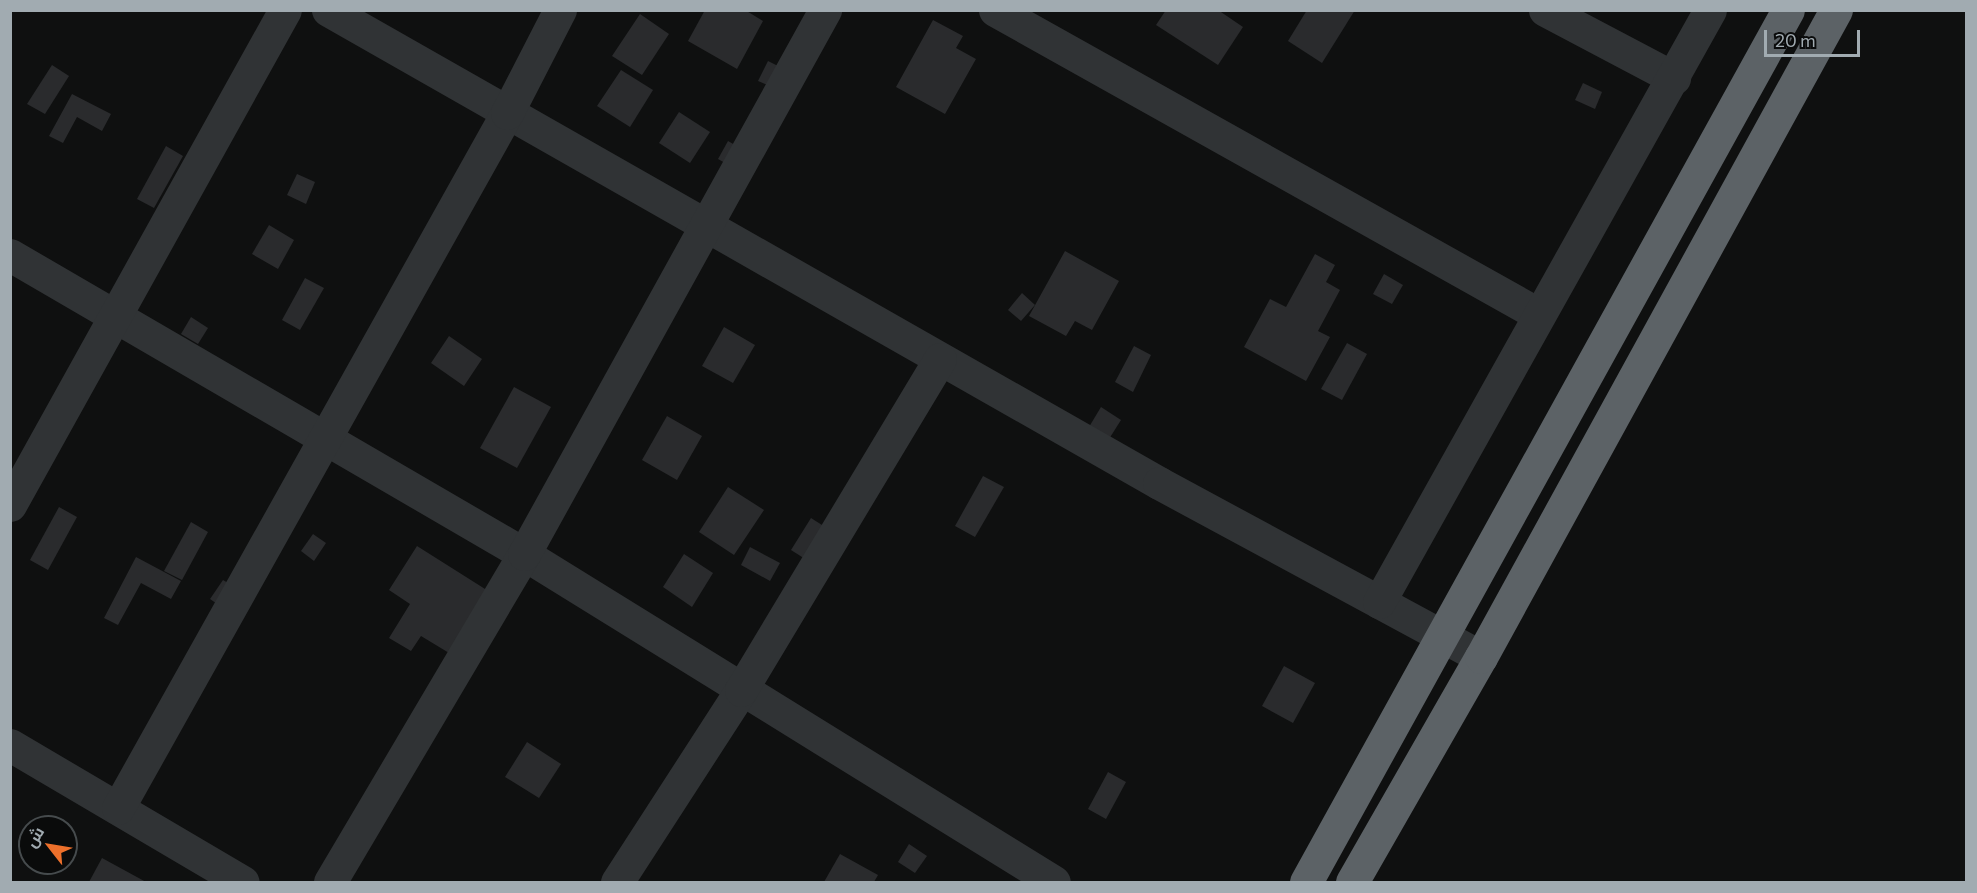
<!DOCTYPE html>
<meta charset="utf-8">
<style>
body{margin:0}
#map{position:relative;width:1977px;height:893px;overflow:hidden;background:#0f1010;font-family:Commissioner,Cairo,sans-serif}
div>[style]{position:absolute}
.building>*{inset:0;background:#2a2b2d}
.minor>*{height:33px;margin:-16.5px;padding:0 16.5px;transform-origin:16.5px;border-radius:16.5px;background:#303335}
.highway>*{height:33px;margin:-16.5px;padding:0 16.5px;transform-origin:16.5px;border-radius:16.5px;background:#5c6266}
span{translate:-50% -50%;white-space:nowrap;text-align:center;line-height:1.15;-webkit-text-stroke:6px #0a0b0b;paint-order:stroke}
.frame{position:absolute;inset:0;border:12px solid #a1abb1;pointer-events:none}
.north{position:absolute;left:18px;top:815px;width:60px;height:60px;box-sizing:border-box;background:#0a0b0b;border:2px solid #464b4d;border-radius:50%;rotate:301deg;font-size:16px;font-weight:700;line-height:24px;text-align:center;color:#a1abb1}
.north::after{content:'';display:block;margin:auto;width:21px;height:27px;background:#ed702b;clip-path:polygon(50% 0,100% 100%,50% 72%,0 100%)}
.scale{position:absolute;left:1764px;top:30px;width:96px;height:27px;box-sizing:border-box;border:3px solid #a1abb1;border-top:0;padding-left:8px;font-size:18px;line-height:21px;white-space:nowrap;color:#a1abb1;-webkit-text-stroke:4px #0a0b0b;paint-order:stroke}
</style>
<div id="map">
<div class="building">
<i style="clip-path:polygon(705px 10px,745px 10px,763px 21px,737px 69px,688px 41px)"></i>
<i style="clip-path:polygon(1166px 10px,1218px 10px,1243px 27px,1218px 65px,1156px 25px)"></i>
<i style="clip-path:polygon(1307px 10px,1355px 10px,1322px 63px,1288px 41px)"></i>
<i style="clip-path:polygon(640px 14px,669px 34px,642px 75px,612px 56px)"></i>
<i style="clip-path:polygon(933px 20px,963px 36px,956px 48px,976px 59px,945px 114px,896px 87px)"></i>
<i style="clip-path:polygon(768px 61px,784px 69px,775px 88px,758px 81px)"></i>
<i style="clip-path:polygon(52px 65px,69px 76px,45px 114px,27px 104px)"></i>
<i style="clip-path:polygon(621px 70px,653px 90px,630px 127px,597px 106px)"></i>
<i style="clip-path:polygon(1583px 83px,1602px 92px,1595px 109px,1575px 100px)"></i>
<i style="clip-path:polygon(72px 94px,111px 114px,102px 131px,77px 117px,63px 143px,49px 136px)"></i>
<i style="clip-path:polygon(679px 112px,710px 132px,690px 163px,659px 143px)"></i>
<i style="clip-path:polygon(728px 141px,742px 149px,732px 167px,718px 159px)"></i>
<i style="clip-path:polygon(166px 146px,183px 156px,154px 208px,137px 199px)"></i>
<i style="clip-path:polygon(297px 174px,315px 182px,306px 204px,287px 195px)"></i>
<i style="clip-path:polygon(269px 225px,294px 240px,278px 269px,252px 254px)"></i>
<i style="clip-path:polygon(1065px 251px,1119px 281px,1092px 330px,1075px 321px,1066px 336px,1029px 316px)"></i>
<i style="clip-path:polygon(1315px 254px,1335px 265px,1326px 282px,1340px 290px,1318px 331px,1330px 337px,1306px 381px,1244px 347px,1270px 299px,1286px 307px)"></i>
<i style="clip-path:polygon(1384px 274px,1403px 285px,1392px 304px,1373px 294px)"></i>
<i style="clip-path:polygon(305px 278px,324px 288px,300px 330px,282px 320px)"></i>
<i style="clip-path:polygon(1022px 293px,1035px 305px,1021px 321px,1008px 310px)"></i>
<i style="clip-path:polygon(191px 317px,208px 328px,198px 344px,181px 334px)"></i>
<i style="clip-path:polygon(724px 327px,755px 345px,733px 383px,702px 366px)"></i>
<i style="clip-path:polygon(449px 336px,482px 359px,464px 386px,431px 363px)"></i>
<i style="clip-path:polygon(1347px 343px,1367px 354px,1342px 400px,1321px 389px)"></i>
<i style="clip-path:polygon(1134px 346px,1151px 355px,1133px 392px,1115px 382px)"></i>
<i style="clip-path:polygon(514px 387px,551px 407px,517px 468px,480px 448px)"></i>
<i style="clip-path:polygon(1101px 407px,1121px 420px,1109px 439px,1089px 427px)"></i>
<i style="clip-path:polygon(667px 416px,702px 436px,677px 480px,642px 460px)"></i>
<i style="clip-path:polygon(983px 476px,1004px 487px,975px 537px,955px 526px)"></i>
<i style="clip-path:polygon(728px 487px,764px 510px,734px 555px,699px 532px)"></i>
<i style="clip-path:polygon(59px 507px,77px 517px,48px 570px,30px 560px)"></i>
<i style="clip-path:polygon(811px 518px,833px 532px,813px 564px,791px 550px)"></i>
<i style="clip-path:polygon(191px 522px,208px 532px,182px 580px,164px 571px)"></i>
<i style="clip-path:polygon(313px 534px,326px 543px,314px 561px,301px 551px)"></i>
<i style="clip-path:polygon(417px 546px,493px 594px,454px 656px,421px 636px,411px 651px,389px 638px,410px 604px,389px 590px)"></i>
<i style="clip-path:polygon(750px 547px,780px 563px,770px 581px,741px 565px)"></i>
<i style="clip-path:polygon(684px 554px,713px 573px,692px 607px,663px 587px)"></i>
<i style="clip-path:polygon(136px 557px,181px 581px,171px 599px,141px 583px,118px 625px,104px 618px)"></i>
<i style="clip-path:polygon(223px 580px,233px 586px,220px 606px,210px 599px)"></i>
<i style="clip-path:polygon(1284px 666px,1315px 683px,1293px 723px,1262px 706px)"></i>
<i style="clip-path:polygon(527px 742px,561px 764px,539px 798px,505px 777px)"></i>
<i style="clip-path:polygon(1108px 772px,1126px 782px,1106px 819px,1088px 809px)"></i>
<i style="clip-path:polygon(909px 844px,927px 856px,915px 873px,898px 862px)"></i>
<i style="clip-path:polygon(840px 854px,878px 875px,874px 882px,824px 882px)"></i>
<i style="clip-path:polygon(102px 858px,146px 882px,89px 882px)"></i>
</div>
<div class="minor">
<i style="left:328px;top:10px;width:956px;rotate:29.65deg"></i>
<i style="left:1159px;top:483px;width:366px;rotate:28.4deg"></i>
<i style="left:995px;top:10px;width:622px;rotate:29.24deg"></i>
<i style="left:1545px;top:10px;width:146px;rotate:27.8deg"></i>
<i style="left:10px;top:255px;width:595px;rotate:30.19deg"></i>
<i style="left:524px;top:554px;width:623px;rotate:31.75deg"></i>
<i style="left:10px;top:505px;width:566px;rotate:-60.95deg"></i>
<i style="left:1379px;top:602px;width:678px;rotate:-60.79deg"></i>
<i style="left:10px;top:745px;width:270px;rotate:30.5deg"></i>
<i style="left:118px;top:808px;width:796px;rotate:-60.76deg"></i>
<i style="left:507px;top:113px;width:116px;rotate:-62.8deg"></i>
<i style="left:330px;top:882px;width:381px;rotate:-59.4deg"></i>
<i style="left:524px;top:554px;width:622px;rotate:-61.04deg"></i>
<i style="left:617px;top:882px;width:229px;rotate:-57.1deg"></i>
<i style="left:741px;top:690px;width:386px;rotate:-59deg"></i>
</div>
<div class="highway">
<i style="left:1306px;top:882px;width:996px;rotate:-61.07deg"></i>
<i style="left:1352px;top:882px;width:259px;rotate:-60.2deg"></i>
<i style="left:1481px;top:657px;width:738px;rotate:-61.25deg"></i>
</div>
<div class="frame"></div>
<div class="north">ش</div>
<div class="scale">20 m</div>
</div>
